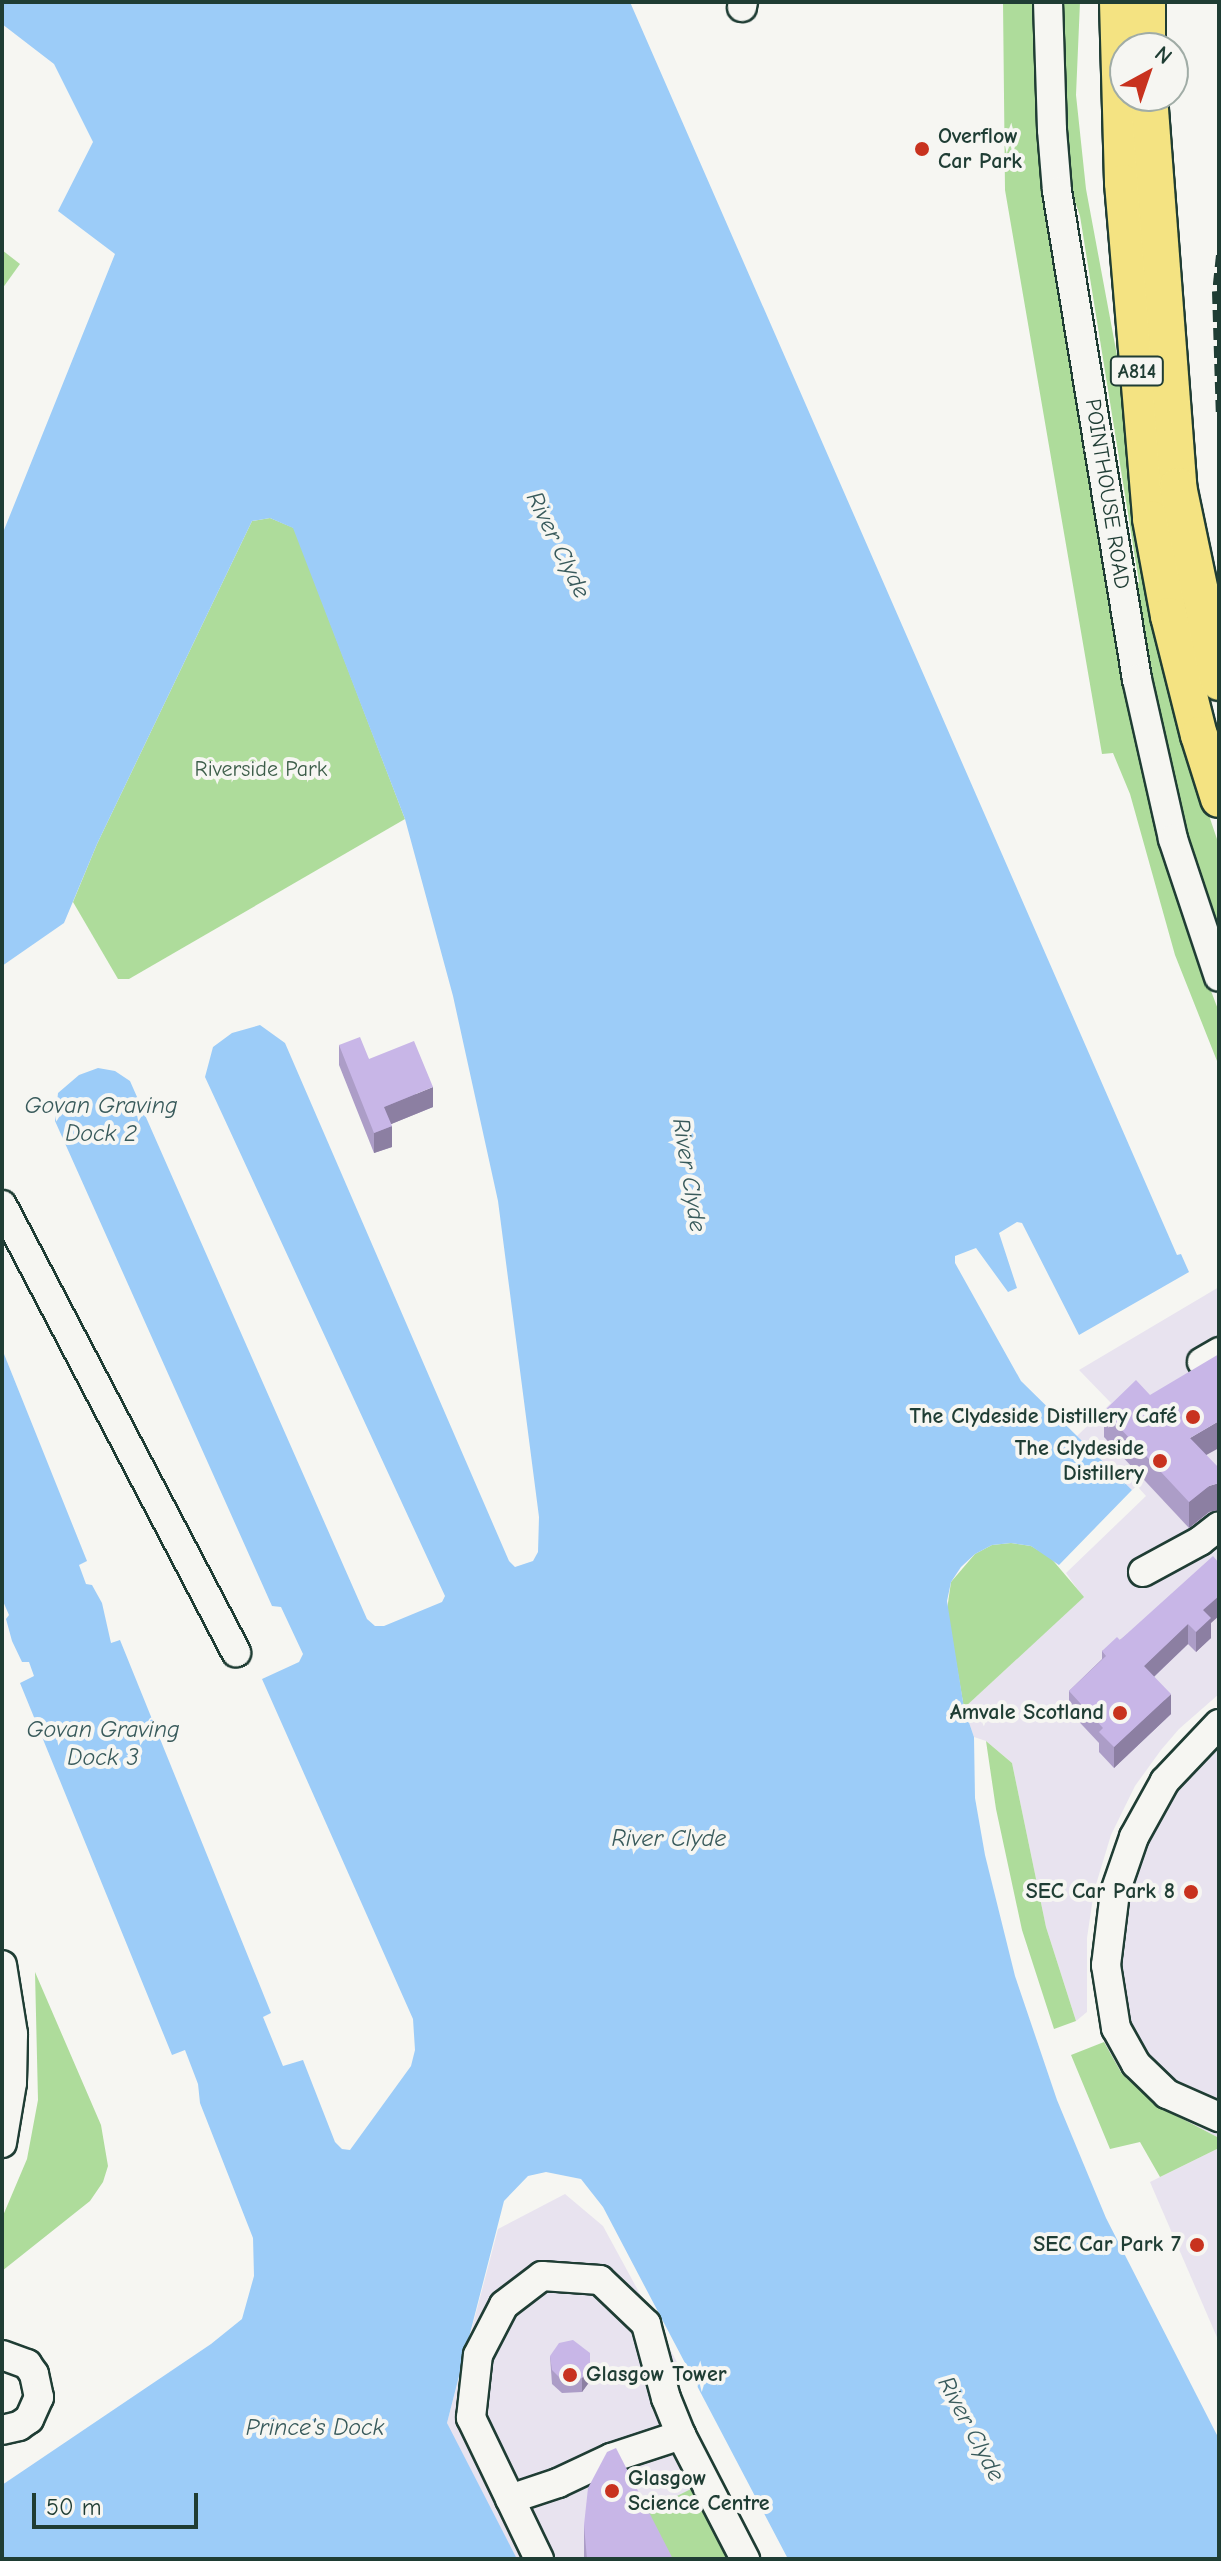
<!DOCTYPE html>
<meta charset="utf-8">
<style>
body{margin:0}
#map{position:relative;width:1221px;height:2561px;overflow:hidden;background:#f6f6f2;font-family:"Comic Neue",sans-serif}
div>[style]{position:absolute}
.built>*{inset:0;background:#e8e3ef}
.green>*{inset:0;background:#aedc9b}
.water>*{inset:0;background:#9cccf8}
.roads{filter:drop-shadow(2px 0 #1f3d34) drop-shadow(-2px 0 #1f3d34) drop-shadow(0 2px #1f3d34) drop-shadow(0 -2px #1f3d34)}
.minor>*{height:28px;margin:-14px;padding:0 14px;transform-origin:14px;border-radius:14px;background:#f6f6f2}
.major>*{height:36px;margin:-18px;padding:0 18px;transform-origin:18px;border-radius:18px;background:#f4e382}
.rail>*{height:6px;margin-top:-3px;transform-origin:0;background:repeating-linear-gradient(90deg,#1f3d34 0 12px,transparent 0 18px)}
.wall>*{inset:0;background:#ac9dc7}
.shaded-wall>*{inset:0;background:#8c7fa2}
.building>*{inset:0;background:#c8b6e7}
.dots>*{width:22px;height:22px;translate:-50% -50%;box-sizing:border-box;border:4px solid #f6f6f2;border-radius:50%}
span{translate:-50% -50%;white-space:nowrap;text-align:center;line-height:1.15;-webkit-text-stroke:8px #f6f6f2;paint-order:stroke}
.shield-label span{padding:2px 6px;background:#f6f6f2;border:2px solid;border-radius:6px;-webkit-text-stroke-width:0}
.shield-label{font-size:20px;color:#1f3d34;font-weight:700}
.poi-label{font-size:22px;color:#1f3d34;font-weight:700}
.left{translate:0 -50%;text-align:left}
.right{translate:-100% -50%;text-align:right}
.street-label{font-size:22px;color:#1f3d34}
.park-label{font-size:22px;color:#3c5d49}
.water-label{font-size:24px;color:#385a5b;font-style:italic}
.frame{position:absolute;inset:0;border:4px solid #1f3d34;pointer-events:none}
.north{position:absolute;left:1109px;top:32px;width:80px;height:80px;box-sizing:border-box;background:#f6f6f2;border:2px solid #a0aca6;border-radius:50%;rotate:40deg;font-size:22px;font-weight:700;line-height:32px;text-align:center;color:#1f3d34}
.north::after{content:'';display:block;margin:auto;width:28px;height:36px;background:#c8321e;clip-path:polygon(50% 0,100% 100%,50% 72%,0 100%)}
.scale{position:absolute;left:32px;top:2493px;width:166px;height:36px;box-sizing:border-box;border:4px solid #1f3d34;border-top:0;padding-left:10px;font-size:24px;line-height:28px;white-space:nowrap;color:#1f3d34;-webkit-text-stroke:6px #f6f6f2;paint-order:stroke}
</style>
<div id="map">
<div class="built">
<i style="clip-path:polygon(1219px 1287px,1219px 1694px,1179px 1729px,1161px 1750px,1135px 1786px,1111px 1835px,1094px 1891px,1087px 1938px,1087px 2012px,1076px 2021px,1046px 1927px,1012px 1763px,986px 1741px,974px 1737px,964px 1708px,1083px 1597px,1066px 1573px,1146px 1496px,1137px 1486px,1132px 1490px,1077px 1436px,1111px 1403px,1079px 1370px)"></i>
<i style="clip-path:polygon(1219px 1743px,1219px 2138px,1156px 2105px,1122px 2074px,1104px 2042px,1128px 2024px,1118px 1973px,1121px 1905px,1159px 1805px)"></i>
<i style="clip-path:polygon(1219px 2148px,1219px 2342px,1150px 2182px)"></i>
<i style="clip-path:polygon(565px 2194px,603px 2226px,684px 2375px,675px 2388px,715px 2470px,697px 2486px,737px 2559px,517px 2559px,452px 2438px,447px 2423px,498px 2229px)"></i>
</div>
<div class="green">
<i style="clip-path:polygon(1003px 2px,1036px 2px,1194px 946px,1219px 1012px,1219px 1066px,1175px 955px,1130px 794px,1113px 753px,1102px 754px,1005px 190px)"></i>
<i style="clip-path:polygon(1061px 2px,1080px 2px,1076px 95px,1086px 189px,1195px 774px,1219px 845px,1219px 939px,1175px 793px,1135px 593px,1139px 582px,1080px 216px,1071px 190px,1066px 149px)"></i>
<i style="clip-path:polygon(2px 250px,20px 264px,2px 289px)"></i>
<i style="clip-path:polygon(270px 518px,294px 528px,405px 819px,129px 979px,118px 979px,73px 902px,97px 844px,252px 521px)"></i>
<i style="clip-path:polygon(1011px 1543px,1031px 1546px,1050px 1557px,1084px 1597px,964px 1708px,947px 1610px,951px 1582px,975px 1554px,992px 1545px)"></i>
<i style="clip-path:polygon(986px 1741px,1012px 1763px,1046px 1927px,1076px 2021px,1054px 2029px,1022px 1930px,996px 1809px)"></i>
<i style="clip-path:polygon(35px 1972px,101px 2125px,108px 2166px,103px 2182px,90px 2201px,2px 2271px,2px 2218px,27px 2159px,38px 2100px)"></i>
<i style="clip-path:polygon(1104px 2042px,1122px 2074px,1156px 2105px,1219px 2138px,1219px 2148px,1160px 2177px,1140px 2142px,1110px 2149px,1071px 2055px)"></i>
<i style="clip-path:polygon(697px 2486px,737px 2559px,659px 2559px,637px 2516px)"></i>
</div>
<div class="water">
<i style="clip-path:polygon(2px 2px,630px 2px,1177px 1255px,1181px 1254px,1189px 1272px,1079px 1335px,1022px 1223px,1017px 1222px,999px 1233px,1017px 1288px,1008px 1292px,976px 1248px,955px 1256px,955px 1263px,1021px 1381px,1132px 1490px,1059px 1565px,1031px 1546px,1011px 1543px,992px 1545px,975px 1554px,961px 1567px,951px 1582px,947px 1601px,964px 1708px,974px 1737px,975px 1798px,985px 1855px,1015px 1976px,1057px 2100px,1106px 2218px,1219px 2439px,1219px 2559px,788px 2559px,603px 2207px,581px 2179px,546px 2172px,528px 2176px,504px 2201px,447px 2423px,517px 2559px,2px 2559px,2px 2485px,211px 2344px,242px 2319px,254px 2276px,253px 2238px,200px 2103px,198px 2084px,185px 2050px,172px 2055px,20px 1683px,34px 1676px,29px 1662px,22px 1662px,12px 1641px,6px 1619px,9px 1615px,2px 1599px,2px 1349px,87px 1561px,79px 1565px,86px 1584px,92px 1585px,102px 1603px,111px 1643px,120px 1640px,271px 2013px,263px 2017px,283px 2066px,303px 2060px,335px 2142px,342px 2149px,350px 2150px,411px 2066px,415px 2050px,413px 2019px,262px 1679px,299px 1662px,303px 1654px,281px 1607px,272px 1606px,55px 1121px,58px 1093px,79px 1075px,98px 1068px,115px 1071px,130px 1081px,367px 1619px,375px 1626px,384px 1626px,442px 1602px,445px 1596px,205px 1077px,213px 1047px,232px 1033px,260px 1025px,285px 1043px,509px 1561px,515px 1567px,533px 1561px,538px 1552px,539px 1517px,498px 1201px,453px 996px,405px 819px,293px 528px,270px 518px,252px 521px,97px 844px,64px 923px,2px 966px,2px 535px,115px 254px,58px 211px,93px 142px,54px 64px,2px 24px)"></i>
</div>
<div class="roads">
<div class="minor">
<i style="left:1048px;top:2px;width:128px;rotate:88.2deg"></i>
<i style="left:1052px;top:130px;width:61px;rotate:85.3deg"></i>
<i style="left:1057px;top:191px;width:495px;rotate:80.7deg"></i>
<i style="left:1137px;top:679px;width:164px;rotate:77.3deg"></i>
<i style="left:1173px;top:839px;width:145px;rotate:71.6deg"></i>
<i style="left:742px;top:7px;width:5px;rotate:-79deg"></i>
<i style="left:2px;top:1205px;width:505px;rotate:62.37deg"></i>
<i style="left:1202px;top:1362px;width:20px;rotate:-30deg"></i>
<i style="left:1143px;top:1572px;width:65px;rotate:-28.5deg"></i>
<i style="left:1200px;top:1541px;width:24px;rotate:-38deg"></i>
<i style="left:1219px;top:1724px;width:79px;rotate:133.5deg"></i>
<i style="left:1165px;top:1781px;width:64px;rotate:119deg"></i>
<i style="left:1134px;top:1837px;width:58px;rotate:109.1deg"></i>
<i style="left:1115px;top:1892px;width:74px;rotate:97deg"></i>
<i style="left:1106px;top:1965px;width:64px;rotate:81deg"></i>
<i style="left:1116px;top:2028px;width:41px;rotate:60.9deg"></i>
<i style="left:1136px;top:2064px;width:43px;rotate:44.1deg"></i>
<i style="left:1167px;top:2094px;width:57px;rotate:23.9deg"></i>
<i style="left:2px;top:1965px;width:70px;rotate:80.9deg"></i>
<i style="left:13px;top:2034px;width:49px;rotate:91.2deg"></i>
<i style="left:12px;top:2083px;width:61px;rotate:99.5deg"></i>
<i style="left:2px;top:2355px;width:27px;rotate:20deg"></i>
<i style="left:27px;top:2364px;width:12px;rotate:55deg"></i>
<i style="left:34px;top:2374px;width:24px;rotate:78deg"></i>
<i style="left:39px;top:2397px;width:24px;rotate:114deg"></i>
<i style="left:29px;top:2419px;width:12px;rotate:145deg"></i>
<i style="left:19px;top:2426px;width:17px;rotate:167deg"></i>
<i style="left:510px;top:2499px;width:51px;rotate:-18.4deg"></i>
<i style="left:558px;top:2483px;width:59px;rotate:-25.3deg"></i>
<i style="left:611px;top:2458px;width:74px;rotate:-18.2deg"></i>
<i style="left:681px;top:2435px;width:140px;rotate:62.7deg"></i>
<i style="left:539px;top:2559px;width:157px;rotate:-115.7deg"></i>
<i style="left:471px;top:2418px;width:63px;rotate:-83.7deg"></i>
<i style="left:478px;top:2355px;width:56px;rotate:-62.5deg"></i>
<i style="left:504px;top:2305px;width:48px;rotate:-37.3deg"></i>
<i style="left:542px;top:2276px;width:58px;rotate:3.9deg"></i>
<i style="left:600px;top:2280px;width:64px;rotate:43.7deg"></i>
<i style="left:646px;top:2324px;width:77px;rotate:74.9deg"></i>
<i style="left:666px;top:2398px;width:40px;rotate:68deg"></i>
</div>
<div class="major">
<i style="left:1118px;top:2px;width:181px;rotate:88.4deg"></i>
<i style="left:1123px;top:183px;width:337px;rotate:85.2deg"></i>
<i style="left:1151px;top:519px;width:99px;rotate:79.5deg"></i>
<i style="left:1169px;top:616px;width:123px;rotate:75.9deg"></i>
<i style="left:1199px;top:735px;width:67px;rotate:72.6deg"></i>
<i style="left:1147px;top:2px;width:46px;rotate:90deg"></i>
<i style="left:1149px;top:96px;width:391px;rotate:85.7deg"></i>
<i style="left:1178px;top:486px;width:200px;rotate:78.2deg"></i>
</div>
</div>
<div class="rail">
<i style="left:1219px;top:255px;width:37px;rotate:96deg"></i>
<i style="left:1215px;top:292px;width:124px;rotate:88.2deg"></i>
</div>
<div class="wall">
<i style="clip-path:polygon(339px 1045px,369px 1059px,433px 1107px,391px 1124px,392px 1147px,374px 1153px,339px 1065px)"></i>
<i style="clip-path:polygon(1104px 1411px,1206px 1455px,1209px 1512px,1189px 1528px,1104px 1437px)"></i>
<i style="clip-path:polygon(1219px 1563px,1211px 1623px,1211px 1638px,1196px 1652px,1188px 1644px,1154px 1677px,1171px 1714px,1114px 1768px,1099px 1752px,1099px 1743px,1069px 1711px,1069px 1691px,1102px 1659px,1102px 1651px,1120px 1640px)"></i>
<i style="clip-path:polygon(550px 2356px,590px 2381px,582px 2392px,562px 2393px,552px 2384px)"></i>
<i style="clip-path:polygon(584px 2525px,673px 2559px,584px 2559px)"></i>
</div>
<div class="shaded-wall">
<i style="clip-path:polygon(433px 1087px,433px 1107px,384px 1127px,384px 1107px)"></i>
<i style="clip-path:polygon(392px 1126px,392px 1147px,374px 1153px,374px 1133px)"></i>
<i style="clip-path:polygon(1219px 1421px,1219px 1448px,1190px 1464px,1190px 1438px)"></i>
<i style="clip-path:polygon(1219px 1483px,1219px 1510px,1209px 1512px,1189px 1528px,1189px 1502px,1209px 1486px)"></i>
<i style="clip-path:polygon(1219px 1579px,1219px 1616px,1211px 1623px,1211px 1638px,1196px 1652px,1196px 1632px,1203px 1610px)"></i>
<i style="clip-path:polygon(1188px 1624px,1188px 1644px,1144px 1686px,1144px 1666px)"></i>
<i style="clip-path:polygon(1171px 1694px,1171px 1714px,1114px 1768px,1114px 1747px)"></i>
<i style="clip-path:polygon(590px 2367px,590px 2381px,582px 2392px,582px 2378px)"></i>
</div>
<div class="building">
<i style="clip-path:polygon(360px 1037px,369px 1059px,414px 1041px,433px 1087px,384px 1107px,392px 1126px,374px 1133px,339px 1045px)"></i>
<i style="clip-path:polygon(1219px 1354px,1219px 1421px,1190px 1438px,1219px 1468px,1219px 1483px,1209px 1486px,1189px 1502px,1104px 1411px,1136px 1380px,1150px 1395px)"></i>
<i style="clip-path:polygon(1213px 1556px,1219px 1563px,1219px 1596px,1203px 1610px,1211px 1618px,1196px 1632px,1188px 1624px,1144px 1666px,1171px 1694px,1114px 1747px,1099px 1732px,1103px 1728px,1069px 1691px,1106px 1656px,1102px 1651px,1117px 1637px,1120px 1640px)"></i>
<i style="clip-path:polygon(573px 2340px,590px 2353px,590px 2367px,582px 2378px,562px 2380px,552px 2370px,550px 2356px,559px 2343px)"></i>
<i style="clip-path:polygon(616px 2448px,673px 2559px,587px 2559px,584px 2525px,588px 2488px,607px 2452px)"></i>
</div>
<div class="dots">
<i style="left:922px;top:149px;background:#c8321e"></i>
<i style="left:1193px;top:1417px;background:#c8321e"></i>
<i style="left:1160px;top:1461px;background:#c8321e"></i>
<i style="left:1120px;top:1713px;background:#c8321e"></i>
<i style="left:1191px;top:1892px;background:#c8321e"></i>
<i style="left:1197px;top:2245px;background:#c8321e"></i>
<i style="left:570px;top:2375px;background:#c8321e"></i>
<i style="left:612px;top:2491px;background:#c8321e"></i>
</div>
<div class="shield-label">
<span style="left:1137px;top:371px">A814</span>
</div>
<div class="poi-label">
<span class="left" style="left:938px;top:149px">Overflow<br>Car Park</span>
<span class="right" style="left:1177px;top:1417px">The Clydeside Distillery Café</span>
<span class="right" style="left:1144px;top:1461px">The Clydeside<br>Distillery</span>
<span class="right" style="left:1104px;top:1713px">Amvale Scotland</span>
<span class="right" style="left:1175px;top:1892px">SEC Car Park 8</span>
<span class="right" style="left:1181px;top:2245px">SEC Car Park 7</span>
<span class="left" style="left:586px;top:2375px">Glasgow Tower</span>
<span class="left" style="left:628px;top:2491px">Glasgow<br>Science Centre</span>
</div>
<div class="street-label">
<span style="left:1107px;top:494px;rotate:81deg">POINTHOUSE ROAD</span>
</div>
<div class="park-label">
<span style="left:261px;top:770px">Riverside Park</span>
</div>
<div class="water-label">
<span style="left:558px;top:545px;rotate:64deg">River Clyde</span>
<span style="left:101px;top:1120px">Govan Graving<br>Dock 2</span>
<span style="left:689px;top:1175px;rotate:81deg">River Clyde</span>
<span style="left:103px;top:1744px">Govan Graving<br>Dock 3</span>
<span style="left:669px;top:1839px">River Clyde</span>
<span style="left:315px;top:2428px">Prince's Dock</span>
<span style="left:971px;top:2429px;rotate:62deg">River Clyde</span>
</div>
<div class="frame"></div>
<div class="north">N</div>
<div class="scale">50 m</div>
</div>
